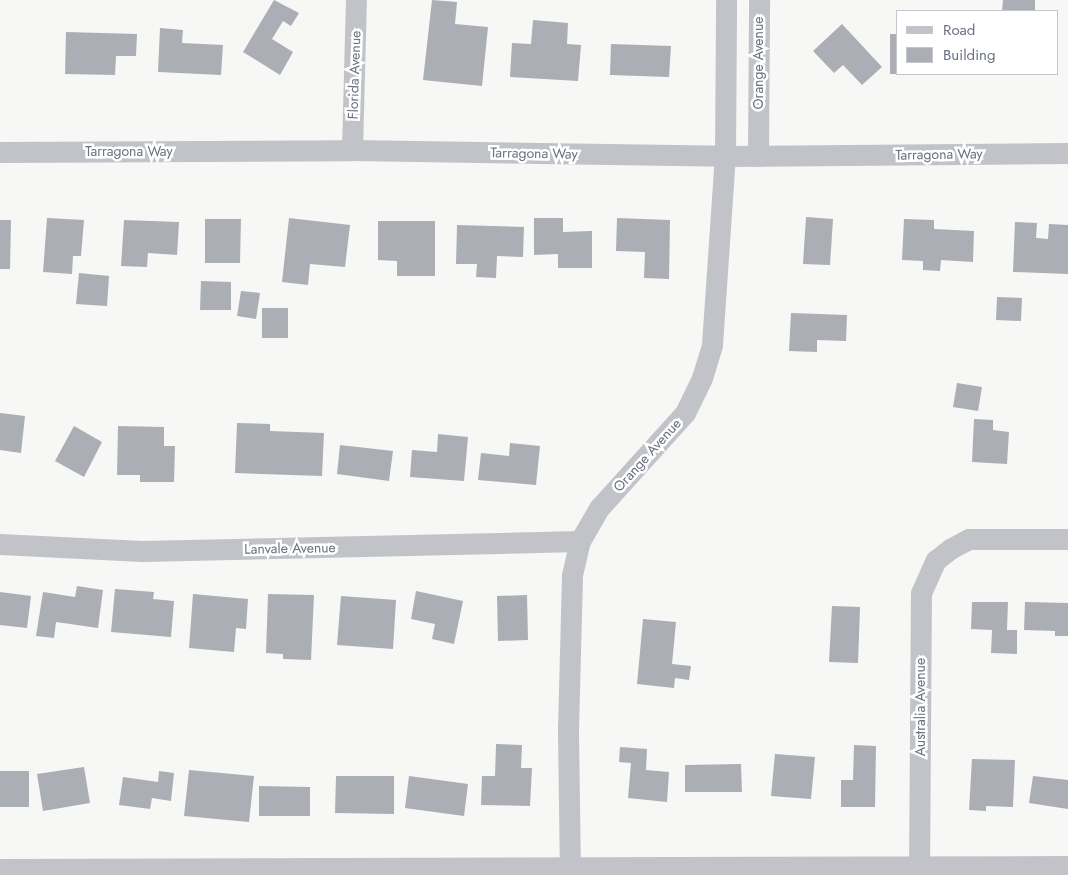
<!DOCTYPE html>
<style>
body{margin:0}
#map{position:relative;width:1068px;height:875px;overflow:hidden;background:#f7f7f5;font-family:Jost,sans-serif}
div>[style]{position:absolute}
.building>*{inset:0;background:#acaeb6}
.street>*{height:21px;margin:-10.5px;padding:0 10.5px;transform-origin:10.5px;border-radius:10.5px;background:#c1c3c8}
span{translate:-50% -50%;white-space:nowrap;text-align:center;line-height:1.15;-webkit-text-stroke:5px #fff;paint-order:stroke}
.street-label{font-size:14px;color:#6a7182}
.legend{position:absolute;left:896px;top:10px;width:162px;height:65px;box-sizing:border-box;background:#fff;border:1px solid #c3c6cd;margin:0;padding:6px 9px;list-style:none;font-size:15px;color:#6a7182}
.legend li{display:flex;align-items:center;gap:10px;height:25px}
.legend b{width:25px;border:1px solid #c3c6cd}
</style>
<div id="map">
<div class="building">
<i style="clip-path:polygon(274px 0,299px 13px,291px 26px,283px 21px,272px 39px,293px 52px,280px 75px,243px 52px)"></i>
<i style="clip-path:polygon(432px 0,457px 2px,455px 24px,488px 27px,482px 86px,423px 80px)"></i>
<i style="clip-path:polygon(1003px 0,1035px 0,1035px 11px,1002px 11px)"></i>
<i style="clip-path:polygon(533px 20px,568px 23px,567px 44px,581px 45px,578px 81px,510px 77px,512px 43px,531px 44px)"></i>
<i style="clip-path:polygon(842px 24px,882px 67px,862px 85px,843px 65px,834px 73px,813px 51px)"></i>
<i style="clip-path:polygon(160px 28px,183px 30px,182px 43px,223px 45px,221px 75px,158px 72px)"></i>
<i style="clip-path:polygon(66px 32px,137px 34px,136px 56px,116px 56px,115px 75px,65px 74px)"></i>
<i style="clip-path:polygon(890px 34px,897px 34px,897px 74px,890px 74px)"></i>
<i style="clip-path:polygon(611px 44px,671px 46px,669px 77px,610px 75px)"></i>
<i style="clip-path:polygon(806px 217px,833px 219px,830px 265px,803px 264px)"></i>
<i style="clip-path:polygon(47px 218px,84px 220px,81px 256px,73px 256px,72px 274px,43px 272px)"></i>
<i style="clip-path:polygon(289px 218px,350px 225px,345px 267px,310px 264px,308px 285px,282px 282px)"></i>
<i style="clip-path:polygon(534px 218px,563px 218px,563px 232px,592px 231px,592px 268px,558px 268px,558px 254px,534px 255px)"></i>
<i style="clip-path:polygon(617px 218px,670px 220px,669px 279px,644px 278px,645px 252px,616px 251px)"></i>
<i style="clip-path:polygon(205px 219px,241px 219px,240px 263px,205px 263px)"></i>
<i style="clip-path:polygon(904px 219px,934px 220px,934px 229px,974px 231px,973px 262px,941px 260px,940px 271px,923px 270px,923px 261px,902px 260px)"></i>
<i style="clip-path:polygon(0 220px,11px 220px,10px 269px,0 269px)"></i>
<i style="clip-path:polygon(124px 220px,179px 222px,177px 255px,148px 253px,147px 267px,121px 266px)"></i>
<i style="clip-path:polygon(378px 221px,435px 221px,435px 276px,397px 276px,397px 261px,378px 260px)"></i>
<i style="clip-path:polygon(1015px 222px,1037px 223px,1036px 238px,1048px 239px,1049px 224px,1068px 225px,1068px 274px,1013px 272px)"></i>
<i style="clip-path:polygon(457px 225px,524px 227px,523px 257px,497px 256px,496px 278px,476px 277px,477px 264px,456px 264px)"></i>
<i style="clip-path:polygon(79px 273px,109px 276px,107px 306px,76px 304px)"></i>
<i style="clip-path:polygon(201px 281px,231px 282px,231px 310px,200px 310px)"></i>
<i style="clip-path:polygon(241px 291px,260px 293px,256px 319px,237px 316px)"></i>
<i style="clip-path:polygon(997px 297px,1022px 298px,1021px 321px,996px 320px)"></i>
<i style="clip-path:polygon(262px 308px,288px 308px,288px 338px,262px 338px)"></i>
<i style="clip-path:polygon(791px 313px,847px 315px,846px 341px,817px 340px,817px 352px,789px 351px)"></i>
<i style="clip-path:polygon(957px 383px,982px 387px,978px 411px,953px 407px)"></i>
<i style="clip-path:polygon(0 413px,25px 416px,21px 453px,0 450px)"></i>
<i style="clip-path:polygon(974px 419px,993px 420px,993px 430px,1009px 432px,1007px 464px,972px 462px)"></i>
<i style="clip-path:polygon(237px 423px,270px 424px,270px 431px,324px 433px,322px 476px,235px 473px)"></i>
<i style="clip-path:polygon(74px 426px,102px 442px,84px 477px,55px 461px)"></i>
<i style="clip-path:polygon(118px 426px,164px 427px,164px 446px,175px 446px,174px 482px,140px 482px,140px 475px,117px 475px)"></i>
<i style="clip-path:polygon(438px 434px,468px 437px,464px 481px,410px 477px,412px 450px,437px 452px)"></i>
<i style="clip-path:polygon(510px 443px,540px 446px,536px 485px,478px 480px,481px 453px,509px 456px)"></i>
<i style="clip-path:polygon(340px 445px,393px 451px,389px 481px,337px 474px)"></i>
<i style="clip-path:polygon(77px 586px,103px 590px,98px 628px,56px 622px,54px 638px,36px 636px,43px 592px,75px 597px)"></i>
<i style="clip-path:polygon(115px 589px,154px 592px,153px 599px,174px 601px,171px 637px,111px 632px)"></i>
<i style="clip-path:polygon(416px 591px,463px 601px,454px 644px,432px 639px,435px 624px,411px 619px)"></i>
<i style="clip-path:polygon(0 592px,31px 596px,27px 628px,0 625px)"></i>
<i style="clip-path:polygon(193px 594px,248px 599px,246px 629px,236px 628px,234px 652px,189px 648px)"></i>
<i style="clip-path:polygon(268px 594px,314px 595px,311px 660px,283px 659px,283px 654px,266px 653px)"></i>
<i style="clip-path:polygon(527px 595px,528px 640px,498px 641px,497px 596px)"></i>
<i style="clip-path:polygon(341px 596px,396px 600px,393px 649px,337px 645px)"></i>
<i style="clip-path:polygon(972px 602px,1008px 602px,1007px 630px,1017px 630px,1017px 654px,991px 653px,992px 630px,971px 629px)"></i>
<i style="clip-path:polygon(1025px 602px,1068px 603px,1068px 636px,1055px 636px,1055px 631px,1024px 630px)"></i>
<i style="clip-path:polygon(832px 606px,860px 607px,858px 663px,829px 662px)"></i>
<i style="clip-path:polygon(643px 619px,676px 622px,672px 664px,691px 666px,689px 680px,675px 678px,674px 688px,637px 684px)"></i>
<i style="clip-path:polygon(496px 744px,522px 745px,521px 768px,532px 768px,530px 806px,481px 805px,482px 776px,495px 776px)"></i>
<i style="clip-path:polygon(854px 745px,876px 746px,875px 807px,841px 807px,841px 780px,853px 780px)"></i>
<i style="clip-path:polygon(620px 747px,647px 749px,646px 770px,669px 772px,667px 802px,628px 798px,631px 763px,619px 762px)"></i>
<i style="clip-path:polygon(775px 754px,815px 757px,811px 799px,771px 796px)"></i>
<i style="clip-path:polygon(972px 759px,1015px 760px,1013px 807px,986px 806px,986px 811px,969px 810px)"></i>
<i style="clip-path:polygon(741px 764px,742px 792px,685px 792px,685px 765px)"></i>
<i style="clip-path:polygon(84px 767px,90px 803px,43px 811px,37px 774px)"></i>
<i style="clip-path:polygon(189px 770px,254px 776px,249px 822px,184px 816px)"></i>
<i style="clip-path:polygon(0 771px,29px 771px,29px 807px,0 807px)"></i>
<i style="clip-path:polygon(159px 771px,174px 773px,171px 801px,152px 798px,150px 809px,119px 805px,123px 777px,158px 782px)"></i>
<i style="clip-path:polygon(336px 776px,394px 776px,394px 814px,335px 813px)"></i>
<i style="clip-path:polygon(409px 776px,468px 784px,464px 816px,405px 808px)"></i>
<i style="clip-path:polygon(1033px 776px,1068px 780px,1068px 809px,1029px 803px)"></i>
<i style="clip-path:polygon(259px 786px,310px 787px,310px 816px,259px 816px)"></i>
</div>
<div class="street">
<i style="left:352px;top:150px;width:150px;rotate:-88.5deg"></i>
<i style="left:0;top:152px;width:352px;rotate:-0.3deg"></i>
<i style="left:352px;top:150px;width:373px;rotate:0.9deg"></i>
<i style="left:725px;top:156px;width:343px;rotate:-0.5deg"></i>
<i style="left:758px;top:156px;width:156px;rotate:-89.6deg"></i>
<i style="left:0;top:544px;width:142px;rotate:2.8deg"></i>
<i style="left:142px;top:551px;width:438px;rotate:-1.3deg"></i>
<i style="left:0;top:869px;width:1068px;rotate:-0.16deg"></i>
<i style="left:570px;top:875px;width:146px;rotate:-90.8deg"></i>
<i style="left:568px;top:729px;width:154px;rotate:-88.5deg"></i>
<i style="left:572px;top:575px;width:35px;rotate:-77deg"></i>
<i style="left:580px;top:541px;width:39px;rotate:-60deg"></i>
<i style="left:600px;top:507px;width:127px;rotate:-47.9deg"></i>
<i style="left:685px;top:413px;width:39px;rotate:-64deg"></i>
<i style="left:702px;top:378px;width:34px;rotate:-73deg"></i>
<i style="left:712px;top:345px;width:189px;rotate:-86.1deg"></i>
<i style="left:725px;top:156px;width:156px;rotate:-89.6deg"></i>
<i style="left:919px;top:875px;width:282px;rotate:-89.6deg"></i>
<i style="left:921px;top:593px;width:36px;rotate:-66deg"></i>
<i style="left:936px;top:560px;width:18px;rotate:-38deg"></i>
<i style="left:950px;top:549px;width:21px;rotate:-28deg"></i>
<i style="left:969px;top:539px;width:99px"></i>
</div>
<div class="street-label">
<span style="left:758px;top:63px;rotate:-90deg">Orange Avenue</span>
<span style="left:354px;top:75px;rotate:-88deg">Florida Avenue</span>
<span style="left:129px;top:151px">Tarragona Way</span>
<span style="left:534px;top:153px;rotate:1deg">Tarragona Way</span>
<span style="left:939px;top:154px;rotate:-1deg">Tarragona Way</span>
<span style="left:647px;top:455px;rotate:-48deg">Orange Avenue</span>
<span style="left:290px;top:548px;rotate:-1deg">Lanvale Avenue</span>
<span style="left:920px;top:707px;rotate:-90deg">Australia Avenue</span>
</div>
<ul class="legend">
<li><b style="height:6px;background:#c1c3c8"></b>Road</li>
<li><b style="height:14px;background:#acaeb6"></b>Building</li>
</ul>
</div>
